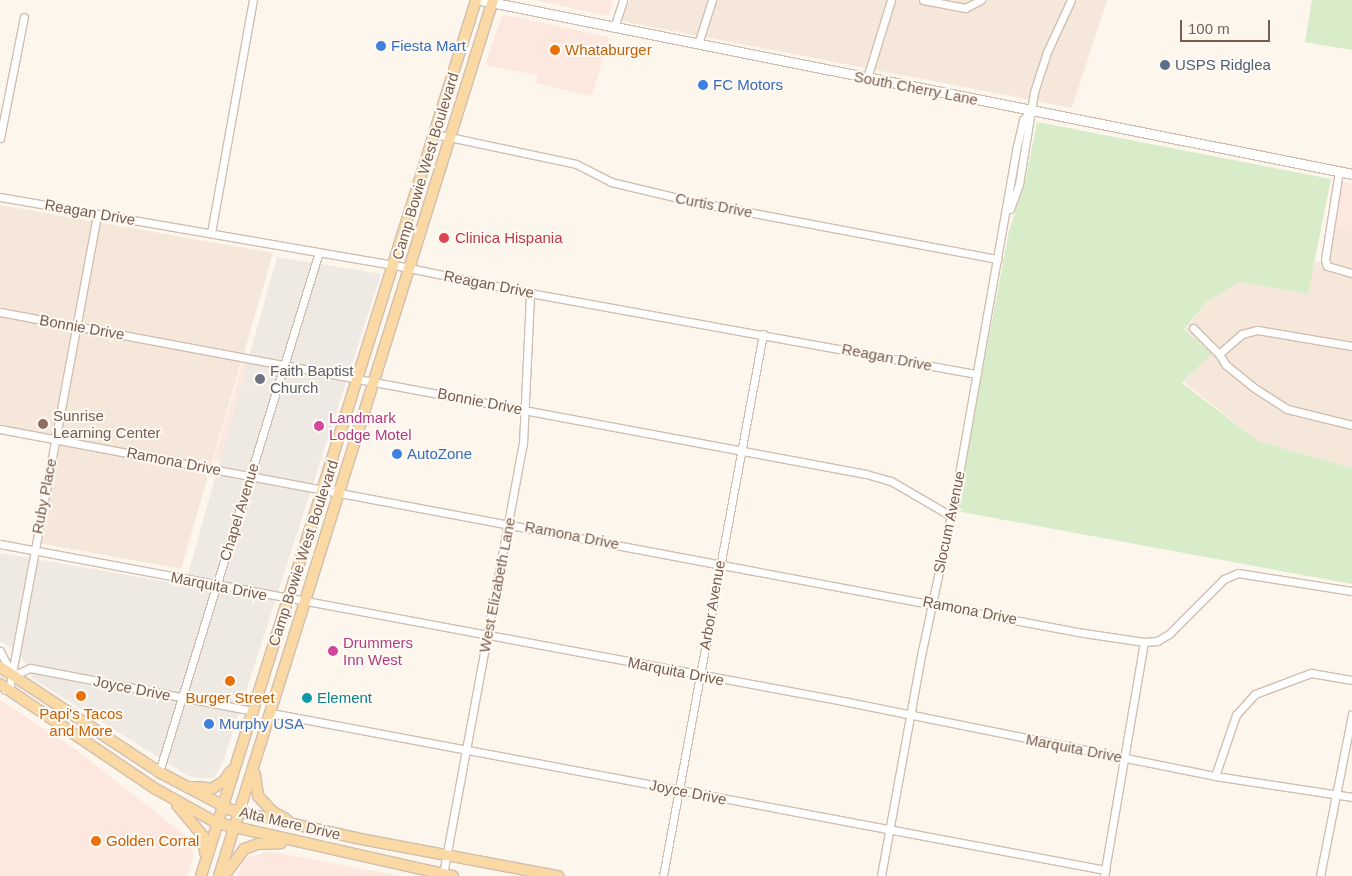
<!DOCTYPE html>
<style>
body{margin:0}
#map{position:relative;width:1352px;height:876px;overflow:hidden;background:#fdf6ec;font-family:Helvetica,sans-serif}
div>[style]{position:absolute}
.residential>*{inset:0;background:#f5e8da}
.commercial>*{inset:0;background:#fde8e0}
.industrial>*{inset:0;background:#efe9e4}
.green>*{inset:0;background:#d8ecc9}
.roads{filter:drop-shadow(1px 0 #d1beb0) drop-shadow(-1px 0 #d1beb0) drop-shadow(0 1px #d1beb0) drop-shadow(0 -1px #d1beb0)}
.minor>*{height:7px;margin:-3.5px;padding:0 3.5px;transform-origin:3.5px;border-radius:3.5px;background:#fff}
.tertiary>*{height:9px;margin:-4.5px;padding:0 4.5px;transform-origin:4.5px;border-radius:4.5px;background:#fff}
.primary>*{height:10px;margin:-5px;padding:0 5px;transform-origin:5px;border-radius:5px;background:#fbd9a5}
.dots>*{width:14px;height:14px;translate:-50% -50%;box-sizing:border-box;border:2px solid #fffaf3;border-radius:50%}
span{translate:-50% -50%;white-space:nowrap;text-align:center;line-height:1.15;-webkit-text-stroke:4px #fffaf3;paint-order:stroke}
.shop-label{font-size:15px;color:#366cbe}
.left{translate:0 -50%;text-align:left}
.food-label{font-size:15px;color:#c56008}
.service-label{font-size:15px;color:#4e5e75}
.street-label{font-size:15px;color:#7a5c4d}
.health-label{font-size:15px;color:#be3a42}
.worship-label{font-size:15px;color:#5b616d}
.education-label{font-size:15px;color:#785e54}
.hotel-label{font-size:15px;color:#b23c85}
.culture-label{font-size:15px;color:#0d838f}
.scale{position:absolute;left:1180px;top:20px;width:90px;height:22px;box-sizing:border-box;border:2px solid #7a5c4d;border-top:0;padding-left:6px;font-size:15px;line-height:18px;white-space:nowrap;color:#7a5c4d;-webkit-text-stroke:4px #fffaf3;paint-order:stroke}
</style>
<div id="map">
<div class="residential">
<i style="clip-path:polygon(629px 0,1107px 0,1072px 108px,622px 21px)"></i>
<i style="clip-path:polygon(0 205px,273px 253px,181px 569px,39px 543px,60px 445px,0 432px)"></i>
<i style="clip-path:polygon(1334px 228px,1352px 231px,1352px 468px,1258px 441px,1184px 382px,1211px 353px,1185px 330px,1206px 302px,1241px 282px,1308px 294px,1312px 263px,1330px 260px)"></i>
</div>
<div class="commercial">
<i style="clip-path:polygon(535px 0,613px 0,608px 16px)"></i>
<i style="clip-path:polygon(506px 15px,609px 37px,592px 96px,536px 83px,538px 75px,485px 65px,502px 16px)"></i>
<i style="clip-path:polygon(1341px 181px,1352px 183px,1352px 231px,1334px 228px)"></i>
<i style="clip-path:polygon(243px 362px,277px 369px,247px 465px,214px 460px)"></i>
<i style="clip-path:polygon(0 700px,75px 749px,186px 836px,194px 853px,187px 876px,0 876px)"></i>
<i style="clip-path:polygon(268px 851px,390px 874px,400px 876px,237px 876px,244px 859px)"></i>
</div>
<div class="industrial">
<i style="clip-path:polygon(277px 257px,381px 274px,223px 762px,214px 778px,199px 778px,188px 776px,33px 679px,20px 654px,0 641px,0 553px,185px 585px)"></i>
</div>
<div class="green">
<i style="clip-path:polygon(1312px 0,1352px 0,1352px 50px,1305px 42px)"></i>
<i style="clip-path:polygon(1037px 122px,1331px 179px,1308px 294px,1241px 282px,1206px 302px,1184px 330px,1212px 353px,1182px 383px,1258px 441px,1352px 468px,1352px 584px,956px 511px,1009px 231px,1025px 182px)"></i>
</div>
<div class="roads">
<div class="minor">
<i style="left:923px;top:0;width:43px;rotate:10.8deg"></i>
<i style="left:965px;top:8px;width:18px;rotate:-27deg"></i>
<i style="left:614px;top:28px;width:29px;rotate:-72deg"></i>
<i style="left:698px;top:44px;width:46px;rotate:-72.3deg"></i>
<i style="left:867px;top:78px;width:82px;rotate:-72.9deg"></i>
<i style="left:435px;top:134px;width:144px;rotate:12deg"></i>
<i style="left:576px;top:164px;width:39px;rotate:27deg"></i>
<i style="left:611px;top:182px;width:86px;rotate:13.4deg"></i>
<i style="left:695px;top:202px;width:308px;rotate:10.7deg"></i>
<i style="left:0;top:138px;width:123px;rotate:-78.8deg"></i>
<i style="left:1339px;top:171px;width:89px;rotate:99deg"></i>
<i style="left:1325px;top:259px;width:7px;rotate:74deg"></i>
<i style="left:1327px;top:266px;width:26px;rotate:16deg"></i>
<i style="left:0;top:197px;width:400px;rotate:9.8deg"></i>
<i style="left:394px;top:265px;width:139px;rotate:11.6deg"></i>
<i style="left:530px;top:293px;width:454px;rotate:10.3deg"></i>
<i style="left:1010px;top:209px;width:27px;rotate:-70deg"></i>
<i style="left:1019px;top:184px;width:93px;rotate:-80.7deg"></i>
<i style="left:1034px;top:92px;width:42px;rotate:-72deg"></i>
<i style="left:1047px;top:52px;width:57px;rotate:-65.2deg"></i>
<i style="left:211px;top:233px;width:237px;rotate:-79.8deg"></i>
<i style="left:0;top:312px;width:881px;rotate:10.6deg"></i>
<i style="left:866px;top:474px;width:26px;rotate:16deg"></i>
<i style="left:891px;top:481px;width:69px;rotate:30.3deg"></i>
<i style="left:1193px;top:328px;width:37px;rotate:45deg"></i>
<i style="left:1352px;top:346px;width:96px;rotate:-170.4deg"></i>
<i style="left:1257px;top:330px;width:16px;rotate:165deg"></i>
<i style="left:1242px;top:334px;width:30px;rotate:139deg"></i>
<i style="left:1219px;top:354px;width:13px;rotate:58deg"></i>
<i style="left:1226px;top:365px;width:35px;rotate:39deg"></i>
<i style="left:1253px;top:387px;width:40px;rotate:32.9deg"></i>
<i style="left:1287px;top:409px;width:67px;rotate:13.8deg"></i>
<i style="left:0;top:429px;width:1096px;rotate:10.67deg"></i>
<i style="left:1077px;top:632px;width:68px;rotate:8.5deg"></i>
<i style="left:1144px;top:642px;width:13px;rotate:-4deg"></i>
<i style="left:1157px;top:641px;width:14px;rotate:-30deg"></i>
<i style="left:1169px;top:634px;width:78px;rotate:-45deg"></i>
<i style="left:1224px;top:579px;width:15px;rotate:-23deg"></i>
<i style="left:1238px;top:573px;width:115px;rotate:9deg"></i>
<i style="left:0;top:544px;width:857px;rotate:10.55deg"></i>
<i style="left:843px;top:701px;width:379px;rotate:11.4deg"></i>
<i style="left:1215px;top:776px;width:139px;rotate:8.7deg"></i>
<i style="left:0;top:651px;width:25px;rotate:63deg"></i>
<i style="left:12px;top:676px;width:20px;rotate:-24deg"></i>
<i style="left:30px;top:668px;width:228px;rotate:10.9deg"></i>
<i style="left:5px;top:690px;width:4px"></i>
<i style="left:9px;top:690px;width:484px;rotate:-79.5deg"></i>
<i style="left:271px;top:713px;width:849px;rotate:10.66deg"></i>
<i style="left:159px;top:772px;width:544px;rotate:-72.9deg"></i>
<i style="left:1215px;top:776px;width:65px;rotate:-71deg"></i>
<i style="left:1236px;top:715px;width:28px;rotate:-48deg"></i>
<i style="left:1255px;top:694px;width:60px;rotate:-20.6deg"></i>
<i style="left:1311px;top:673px;width:42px;rotate:9.7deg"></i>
<i style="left:443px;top:874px;width:437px;rotate:-79.5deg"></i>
<i style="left:523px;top:444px;width:151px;rotate:-87.3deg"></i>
<i style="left:663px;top:876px;width:551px;rotate:-79.55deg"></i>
<i style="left:881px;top:876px;width:229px;rotate:-79.7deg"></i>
<i style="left:922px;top:651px;width:164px;rotate:-78deg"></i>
<i style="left:956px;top:491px;width:350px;rotate:-80deg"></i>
<i style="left:1017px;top:146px;width:27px;rotate:-77deg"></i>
<i style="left:1023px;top:120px;width:11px;rotate:-52deg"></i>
<i style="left:1104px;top:876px;width:237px;rotate:-80.3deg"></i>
<i style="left:1320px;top:876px;width:165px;rotate:-78.8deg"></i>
</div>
<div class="tertiary">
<i style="left:480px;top:0;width:889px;rotate:11.28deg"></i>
</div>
<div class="primary">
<i style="left:0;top:667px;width:191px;rotate:33.4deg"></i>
<i style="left:159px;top:772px;width:81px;rotate:27.8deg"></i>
<i style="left:231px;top:810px;width:128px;rotate:12.6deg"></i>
<i style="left:356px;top:838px;width:206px;rotate:10.7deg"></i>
<i style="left:0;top:684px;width:186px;rotate:34deg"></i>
<i style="left:154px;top:788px;width:72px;rotate:29.1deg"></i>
<i style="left:217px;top:823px;width:242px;rotate:12.7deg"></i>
<i style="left:255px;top:774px;width:22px;rotate:82deg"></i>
<i style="left:258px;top:796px;width:22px;rotate:47deg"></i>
<i style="left:273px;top:812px;width:15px;rotate:28deg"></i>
<i style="left:191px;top:787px;width:22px;rotate:3deg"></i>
<i style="left:213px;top:788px;width:13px;rotate:-32deg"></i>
<i style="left:224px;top:781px;width:12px;rotate:-55deg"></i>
<i style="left:177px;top:805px;width:40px;rotate:50deg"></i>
<i style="left:203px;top:836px;width:17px;rotate:83deg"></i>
<i style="left:201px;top:876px;width:918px;rotate:-72.57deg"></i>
<i style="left:219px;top:876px;width:918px;rotate:-72.63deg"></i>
<i style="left:224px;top:876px;width:34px;rotate:-53deg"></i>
<i style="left:244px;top:849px;width:15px;rotate:-20deg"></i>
<i style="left:258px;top:844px;width:23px;rotate:-2deg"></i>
</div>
</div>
<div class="dots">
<i style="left:381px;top:46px;background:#3f7fe0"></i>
<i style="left:555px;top:50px;background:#e8710a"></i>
<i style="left:1165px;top:65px;background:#5c6f8a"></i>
<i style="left:703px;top:85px;background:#3f7fe0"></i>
<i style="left:444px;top:238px;background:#e0444e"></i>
<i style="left:260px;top:379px;background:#6b7280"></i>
<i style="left:43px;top:424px;background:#8d6e63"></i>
<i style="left:319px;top:426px;background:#d1479c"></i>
<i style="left:397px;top:454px;background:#3f7fe0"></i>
<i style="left:333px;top:651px;background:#d1479c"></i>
<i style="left:230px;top:681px;background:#e8710a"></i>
<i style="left:81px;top:696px;background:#e8710a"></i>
<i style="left:307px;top:698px;background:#0f9aa8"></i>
<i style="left:209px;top:724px;background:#3f7fe0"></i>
<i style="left:96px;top:841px;background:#e8710a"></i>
</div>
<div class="shop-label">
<span class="left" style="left:391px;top:46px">Fiesta Mart</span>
<span class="left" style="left:713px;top:85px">FC Motors</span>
<span class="left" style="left:407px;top:454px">AutoZone</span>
<span class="left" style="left:219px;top:724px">Murphy USA</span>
</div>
<div class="food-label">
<span class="left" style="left:565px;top:50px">Whataburger</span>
<span style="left:230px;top:698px">Burger Street</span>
<span style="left:81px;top:722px">Papi's Tacos<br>and More</span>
<span class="left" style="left:106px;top:841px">Golden Corral</span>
</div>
<div class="service-label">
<span class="left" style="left:1175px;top:65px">USPS Ridglea</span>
</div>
<div class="street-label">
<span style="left:916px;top:88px;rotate:11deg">South Cherry Lane</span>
<span style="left:425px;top:166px;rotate:-73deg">Camp Bowie West Boulevard</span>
<span style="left:714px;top:205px;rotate:11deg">Curtis Drive</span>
<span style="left:90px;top:212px;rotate:10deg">Reagan Drive</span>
<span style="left:489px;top:284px;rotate:11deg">Reagan Drive</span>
<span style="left:82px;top:327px;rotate:10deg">Bonnie Drive</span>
<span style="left:887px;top:357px;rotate:11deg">Reagan Drive</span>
<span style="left:480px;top:401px;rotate:11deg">Bonnie Drive</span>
<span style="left:174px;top:461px;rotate:11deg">Ramona Drive</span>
<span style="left:44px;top:496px;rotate:-79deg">Ruby Place</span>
<span style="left:239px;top:512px;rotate:-73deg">Chapel Avenue</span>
<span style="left:949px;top:522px;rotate:-78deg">Slocum Avenue</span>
<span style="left:572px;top:535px;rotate:11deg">Ramona Drive</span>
<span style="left:303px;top:553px;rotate:-72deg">Camp Bowie West Boulevard</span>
<span style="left:497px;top:585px;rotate:-79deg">West Elizabeth Lane</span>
<span style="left:219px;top:586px;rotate:11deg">Marquita Drive</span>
<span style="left:712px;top:605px;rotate:-80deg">Arbor Avenue</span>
<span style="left:970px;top:610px;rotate:11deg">Ramona Drive</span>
<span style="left:676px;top:671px;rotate:11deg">Marquita Drive</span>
<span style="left:132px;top:688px;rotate:11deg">Joyce Drive</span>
<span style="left:1074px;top:748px;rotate:11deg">Marquita Drive</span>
<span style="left:688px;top:792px;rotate:11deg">Joyce Drive</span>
<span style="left:290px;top:823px;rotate:13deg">Alta Mere Drive</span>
</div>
<div class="health-label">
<span class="left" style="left:455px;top:238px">Clinica Hispania</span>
</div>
<div class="worship-label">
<span class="left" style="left:270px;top:379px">Faith Baptist<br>Church</span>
</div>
<div class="education-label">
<span class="left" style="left:53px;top:424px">Sunrise<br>Learning Center</span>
</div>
<div class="hotel-label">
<span class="left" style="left:329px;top:426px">Landmark<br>Lodge Motel</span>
<span class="left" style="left:343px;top:651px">Drummers<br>Inn West</span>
</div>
<div class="culture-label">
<span class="left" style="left:317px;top:698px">Element</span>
</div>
<div class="scale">100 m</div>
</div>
